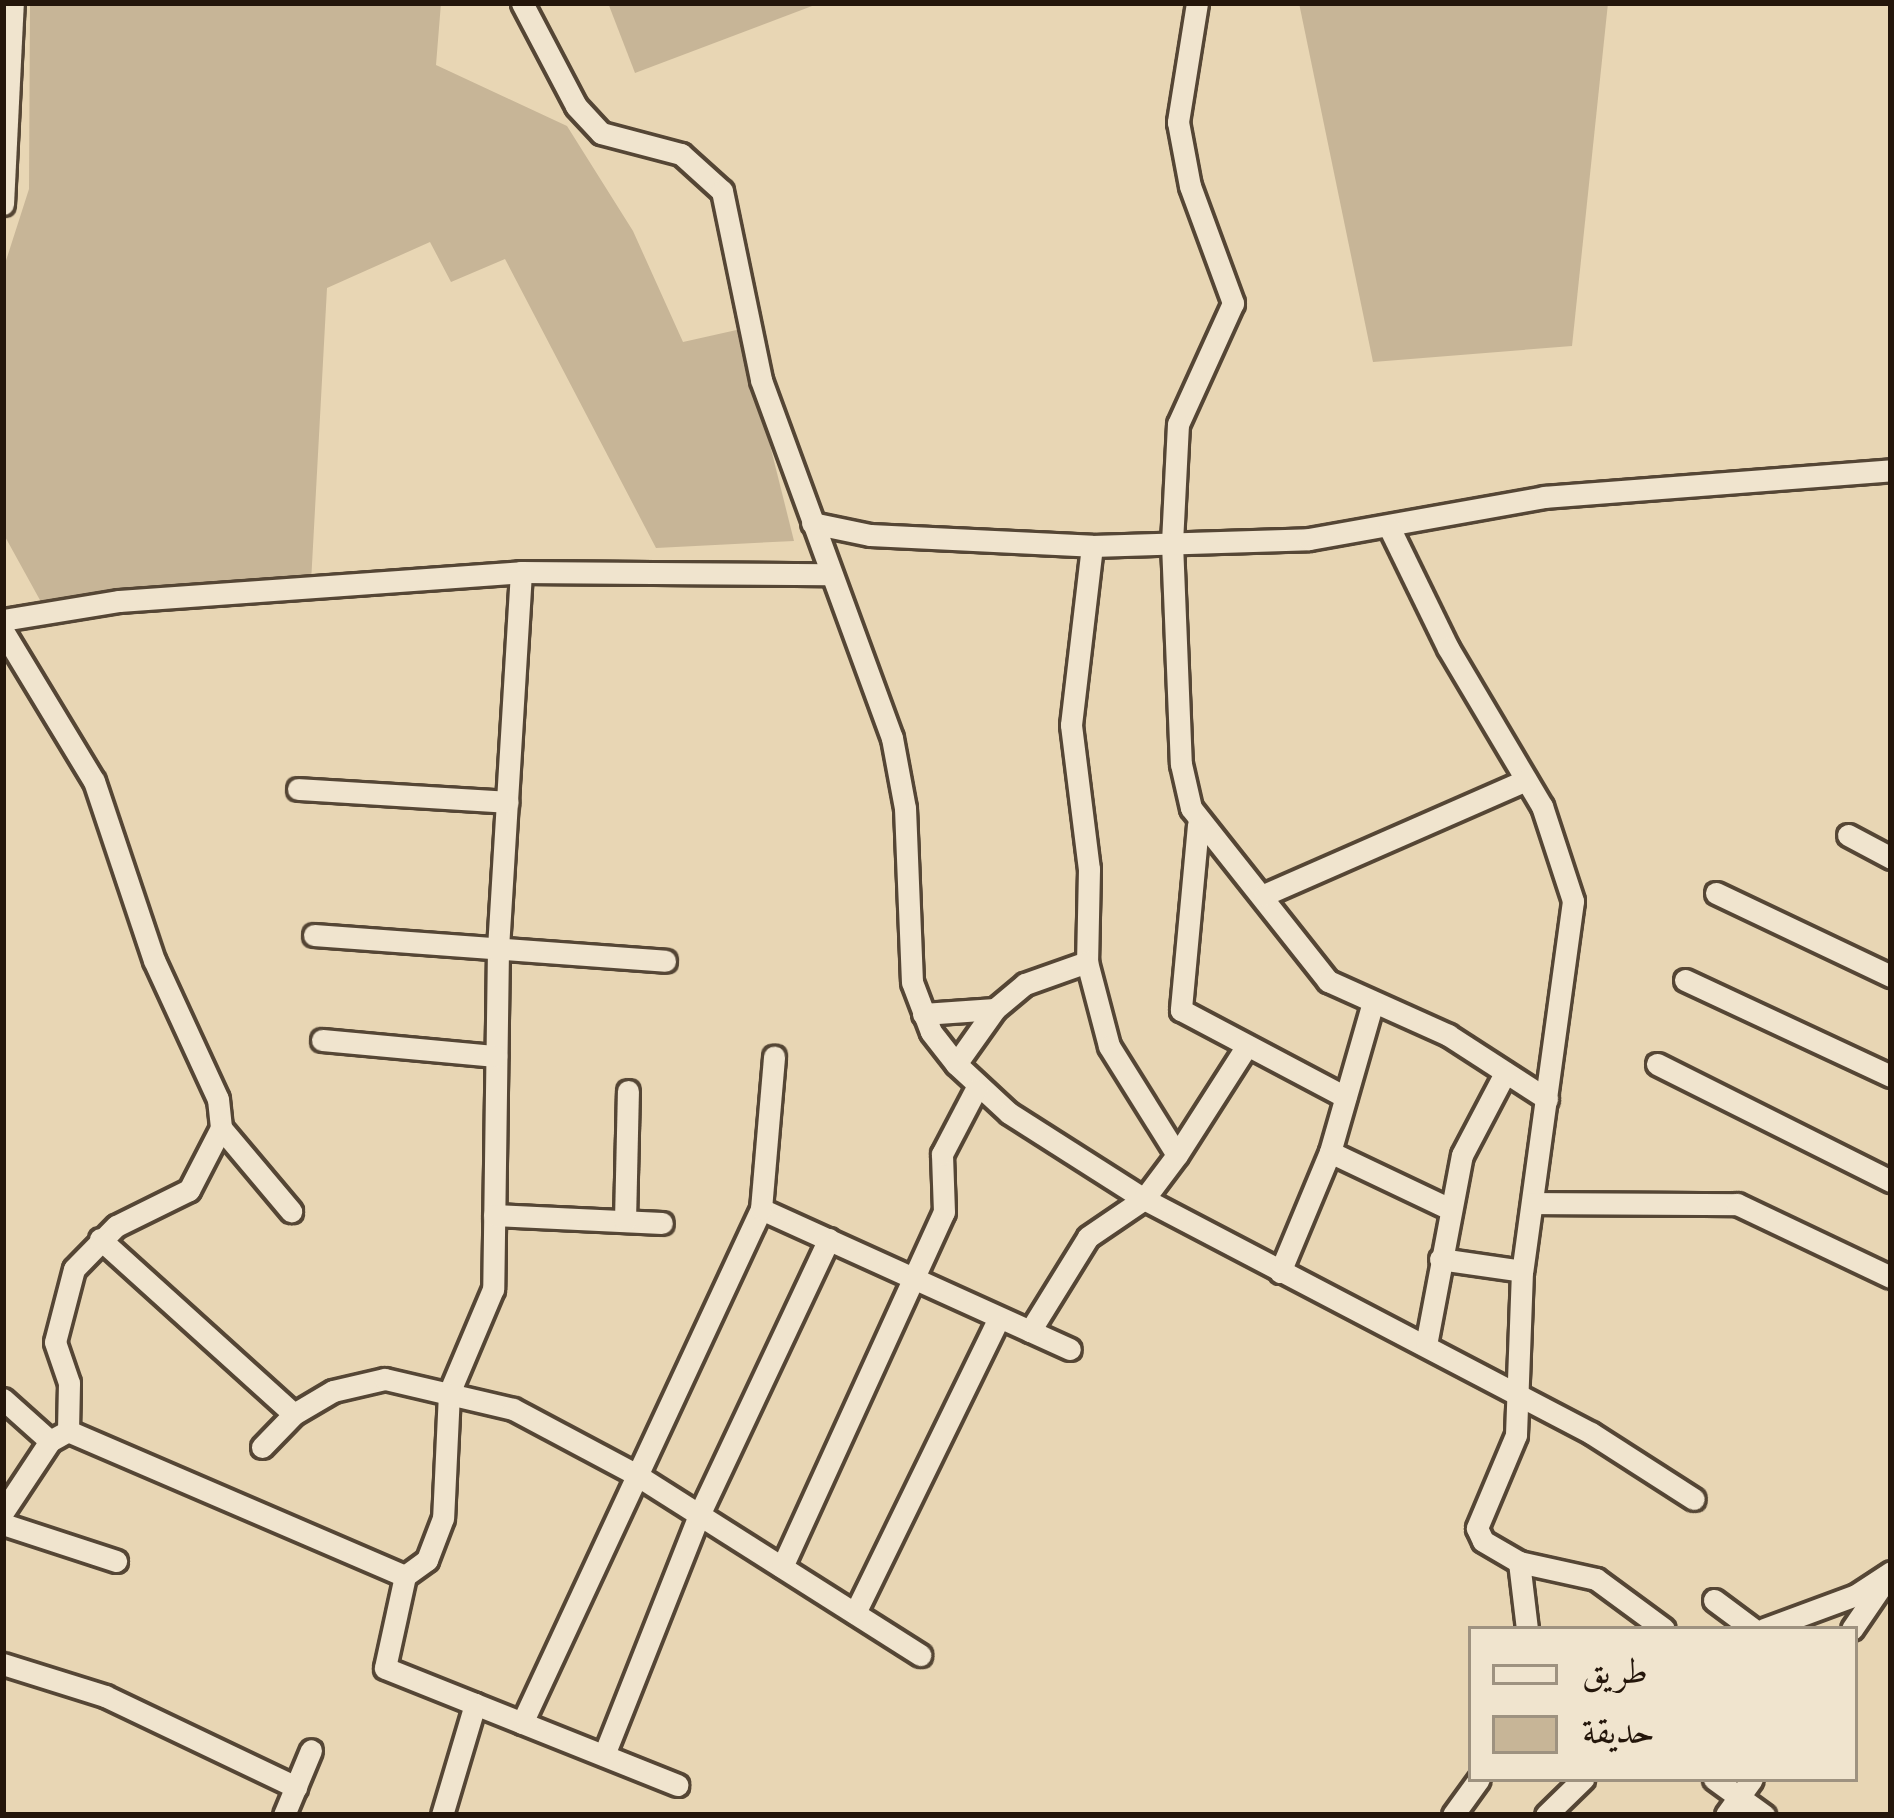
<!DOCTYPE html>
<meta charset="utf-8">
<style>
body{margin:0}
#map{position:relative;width:1894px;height:1818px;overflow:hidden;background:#e8d6b4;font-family:"IM FELL French Canon",Amiri,serif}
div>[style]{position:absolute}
.green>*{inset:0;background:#c7b597}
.roads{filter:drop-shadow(3px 0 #554635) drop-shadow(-3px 0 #554635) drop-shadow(0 3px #554635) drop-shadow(0 -3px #554635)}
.minor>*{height:21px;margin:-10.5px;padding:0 10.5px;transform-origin:10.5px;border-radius:10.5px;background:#f0e4ce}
span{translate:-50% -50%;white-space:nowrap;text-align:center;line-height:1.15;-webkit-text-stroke:9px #f0e4ce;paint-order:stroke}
.frame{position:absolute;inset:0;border:6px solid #24160b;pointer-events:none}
.legend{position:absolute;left:1468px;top:1626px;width:390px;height:156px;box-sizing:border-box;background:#f0e4ce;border:3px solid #9e9280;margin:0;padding:15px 21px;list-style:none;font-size:36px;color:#24160b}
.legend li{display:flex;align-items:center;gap:24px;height:60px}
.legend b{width:60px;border:3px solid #9e9280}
</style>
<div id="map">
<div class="green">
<i style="clip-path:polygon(30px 3px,441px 3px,436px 65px,567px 126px,633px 231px,683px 342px,741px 329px,794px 541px,656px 548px,505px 259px,451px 282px,430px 242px,327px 288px,311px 583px,46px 611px,3px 533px,3px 270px,29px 189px)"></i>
<i style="clip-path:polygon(608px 3px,820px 3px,635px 73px)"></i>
<i style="clip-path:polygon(1299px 3px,1608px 3px,1572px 346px,1373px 362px)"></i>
</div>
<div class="roads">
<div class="minor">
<i style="left:522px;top:3px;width:116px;rotate:62.3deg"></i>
<i style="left:576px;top:106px;width:37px;rotate:47deg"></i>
<i style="left:601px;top:133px;width:83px;rotate:14.7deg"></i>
<i style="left:681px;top:154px;width:55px;rotate:42.1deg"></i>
<i style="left:722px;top:191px;width:193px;rotate:78.3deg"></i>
<i style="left:761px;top:380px;width:381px;rotate:69.9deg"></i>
<i style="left:892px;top:738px;width:71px;rotate:79.5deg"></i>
<i style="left:905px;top:808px;width:174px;rotate:87.7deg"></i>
<i style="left:912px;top:982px;width:53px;rotate:69.2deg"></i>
<i style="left:931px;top:1032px;width:41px;rotate:52deg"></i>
<i style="left:956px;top:1064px;width:72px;rotate:42.8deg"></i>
<i style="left:1009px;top:1113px;width:160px;rotate:32.5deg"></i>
<i style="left:1144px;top:1199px;width:505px;rotate:27.63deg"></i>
<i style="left:1591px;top:1433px;width:122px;rotate:32.7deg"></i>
<i style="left:1197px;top:3px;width:121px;rotate:99.1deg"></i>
<i style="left:1178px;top:122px;width:65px;rotate:79.4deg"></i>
<i style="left:1190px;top:186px;width:125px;rotate:69.8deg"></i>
<i style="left:1233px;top:303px;width:133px;rotate:114.4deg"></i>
<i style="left:1178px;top:424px;width:119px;rotate:92.9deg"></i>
<i style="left:1172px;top:543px;width:221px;rotate:87.7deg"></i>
<i style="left:1181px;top:764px;width:45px;rotate:77.2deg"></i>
<i style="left:1191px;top:808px;width:221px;rotate:51.6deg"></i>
<i style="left:1328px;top:981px;width:132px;rotate:24.2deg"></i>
<i style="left:1448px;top:1035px;width:118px;rotate:32.9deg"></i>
<i style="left:3px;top:204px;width:201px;rotate:-87.2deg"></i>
<i style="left:812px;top:523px;width:59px;rotate:11.7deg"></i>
<i style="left:870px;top:535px;width:222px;rotate:2.8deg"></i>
<i style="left:1092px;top:546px;width:217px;rotate:-1.8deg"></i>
<i style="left:1309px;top:539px;width:239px;rotate:-10.1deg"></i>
<i style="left:1544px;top:497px;width:348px;rotate:-4.4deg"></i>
<i style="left:1390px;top:529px;width:132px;rotate:64deg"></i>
<i style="left:1448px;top:648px;width:184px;rotate:59.3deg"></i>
<i style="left:1542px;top:806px;width:100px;rotate:71.9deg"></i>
<i style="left:1573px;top:901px;width:373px;rotate:97.8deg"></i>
<i style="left:1522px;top:1271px;width:164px;rotate:92.1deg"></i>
<i style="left:1516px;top:1435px;width:101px;rotate:112.8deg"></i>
<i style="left:1477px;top:1528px;width:14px;rotate:65deg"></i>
<i style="left:1483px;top:1541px;width:42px;rotate:30.3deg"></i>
<i style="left:1519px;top:1562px;width:67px;rotate:83.2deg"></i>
<i style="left:1092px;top:546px;width:180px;rotate:96.7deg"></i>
<i style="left:1071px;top:725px;width:145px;rotate:82.9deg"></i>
<i style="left:1089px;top:869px;width:93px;rotate:91.2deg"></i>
<i style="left:1087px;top:962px;width:87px;rotate:75.3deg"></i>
<i style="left:1109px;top:1046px;width:128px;rotate:58deg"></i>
<i style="left:521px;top:572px;width:378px;rotate:93.5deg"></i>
<i style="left:498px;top:949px;width:340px;rotate:90.8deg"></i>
<i style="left:493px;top:1289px;width:113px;rotate:112.9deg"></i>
<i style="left:449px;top:1393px;width:125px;rotate:92.7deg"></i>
<i style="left:443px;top:1518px;width:45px;rotate:110.9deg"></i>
<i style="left:427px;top:1560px;width:27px;rotate:144deg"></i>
<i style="left:405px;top:1576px;width:94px;rotate:102.3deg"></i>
<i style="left:385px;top:1668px;width:315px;rotate:21.8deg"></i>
<i style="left:3px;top:620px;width:118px;rotate:-9.3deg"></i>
<i style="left:119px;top:601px;width:403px;rotate:-4.1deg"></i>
<i style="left:521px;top:572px;width:308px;rotate:0.4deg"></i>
<i style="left:3px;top:631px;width:175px;rotate:58.8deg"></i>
<i style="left:94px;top:781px;width:189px;rotate:71.5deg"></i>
<i style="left:154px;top:960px;width:153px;rotate:65.3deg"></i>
<i style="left:218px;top:1099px;width:29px;rotate:84deg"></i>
<i style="left:221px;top:1128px;width:70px;rotate:117.3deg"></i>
<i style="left:189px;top:1190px;width:81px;rotate:153.7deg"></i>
<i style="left:116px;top:1226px;width:60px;rotate:134.3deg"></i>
<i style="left:74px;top:1269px;width:75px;rotate:104.6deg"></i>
<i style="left:55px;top:1342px;width:43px;rotate:71.1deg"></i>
<i style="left:69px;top:1383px;width:48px;rotate:91.2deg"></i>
<i style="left:298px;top:789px;width:210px;rotate:3.5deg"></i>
<i style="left:1198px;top:825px;width:186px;rotate:95.3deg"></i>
<i style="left:1181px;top:1010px;width:186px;rotate:27.9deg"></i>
<i style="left:1848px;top:835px;width:49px;rotate:28.1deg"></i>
<i style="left:1716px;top:893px;width:194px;rotate:25.4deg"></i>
<i style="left:1264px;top:895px;width:286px;rotate:-23.7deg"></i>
<i style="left:314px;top:935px;width:352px;rotate:4.2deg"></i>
<i style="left:1685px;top:980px;width:227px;rotate:25deg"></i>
<i style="left:923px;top:1014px;width:72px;rotate:-4deg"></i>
<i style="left:322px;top:1040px;width:175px;rotate:5.3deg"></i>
<i style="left:956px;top:1064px;width:67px;rotate:-54.7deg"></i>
<i style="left:995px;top:1009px;width:39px;rotate:-40deg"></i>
<i style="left:1025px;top:984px;width:66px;rotate:-19.5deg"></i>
<i style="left:1657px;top:1064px;width:262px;rotate:26.6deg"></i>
<i style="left:221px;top:1128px;width:109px;rotate:49.9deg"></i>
<i style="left:1330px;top:1152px;width:131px;rotate:25.4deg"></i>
<i style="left:1532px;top:1203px;width:205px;rotate:0.3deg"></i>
<i style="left:1737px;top:1204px;width:170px;rotate:25.4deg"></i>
<i style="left:761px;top:1209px;width:339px;rotate:24.4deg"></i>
<i style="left:494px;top:1215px;width:168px;rotate:2.7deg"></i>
<i style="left:625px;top:1221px;width:130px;rotate:-88.7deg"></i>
<i style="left:100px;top:1239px;width:261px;rotate:42.1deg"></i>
<i style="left:1440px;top:1259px;width:83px;rotate:8.3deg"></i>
<i style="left:1280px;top:1272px;width:130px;rotate:-67.4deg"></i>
<i style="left:1330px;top:1152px;width:152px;rotate:-74deg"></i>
<i style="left:1030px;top:1331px;width:110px;rotate:-58.3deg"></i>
<i style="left:1088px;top:1237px;width:68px;rotate:-34.2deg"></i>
<i style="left:1144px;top:1199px;width:55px;rotate:-53.1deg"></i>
<i style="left:1177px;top:1155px;width:128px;rotate:-57.4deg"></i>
<i style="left:1426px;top:1345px;width:193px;rotate:-79.3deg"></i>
<i style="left:1462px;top:1155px;width:93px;rotate:-62.3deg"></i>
<i style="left:3px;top:1399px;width:63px;rotate:41.8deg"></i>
<i style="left:262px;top:1447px;width:46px;rotate:-45.9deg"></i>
<i style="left:294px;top:1414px;width:45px;rotate:-30.5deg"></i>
<i style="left:333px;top:1391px;width:53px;rotate:-13deg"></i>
<i style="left:385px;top:1379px;width:131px;rotate:13.2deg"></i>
<i style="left:513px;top:1409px;width:138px;rotate:28deg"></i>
<i style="left:635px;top:1474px;width:338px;rotate:32.4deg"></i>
<i style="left:3px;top:1512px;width:85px;rotate:-56.5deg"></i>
<i style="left:50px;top:1441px;width:21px;rotate:-29deg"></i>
<i style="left:68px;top:1431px;width:367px;rotate:23.3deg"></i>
<i style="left:3px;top:1524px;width:119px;rotate:18.1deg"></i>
<i style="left:1519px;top:1562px;width:79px;rotate:12.4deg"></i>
<i style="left:1596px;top:1579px;width:84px;rotate:36.3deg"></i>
<i style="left:782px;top:1567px;width:390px;rotate:-65.5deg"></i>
<i style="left:944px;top:1212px;width:58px;rotate:-92deg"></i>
<i style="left:942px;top:1154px;width:73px;rotate:-62.4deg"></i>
<i style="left:1714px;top:1600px;width:49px;rotate:36.6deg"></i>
<i style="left:855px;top:1613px;width:328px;rotate:-64deg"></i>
<i style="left:1764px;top:1629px;width:98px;rotate:-20.3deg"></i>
<i style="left:1856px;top:1595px;width:42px;rotate:-33.3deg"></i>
<i style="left:1852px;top:1629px;width:53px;rotate:-55.7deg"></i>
<i style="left:3px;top:1664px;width:107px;rotate:17.4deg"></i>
<i style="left:105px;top:1696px;width:212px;rotate:25.5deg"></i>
<i style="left:522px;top:1723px;width:567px;rotate:-65.06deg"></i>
<i style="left:761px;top:1209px;width:153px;rotate:-85.1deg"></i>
<i style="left:604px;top:1755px;width:258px;rotate:-68.4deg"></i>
<i style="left:699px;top:1515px;width:305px;rotate:-64.8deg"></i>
<i style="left:1714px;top:1779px;width:62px;rotate:35.8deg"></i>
<i style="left:284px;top:1815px;width:70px;rotate:-67.4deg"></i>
<i style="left:442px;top:1815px;width:116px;rotate:-73.4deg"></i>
<i style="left:1453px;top:1815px;width:44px;rotate:-54.2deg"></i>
<i style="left:1546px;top:1815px;width:52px;rotate:-44.2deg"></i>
<i style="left:1726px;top:1815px;width:44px;rotate:-54.2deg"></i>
</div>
</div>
<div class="frame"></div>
<ul class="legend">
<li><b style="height:15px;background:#f0e4ce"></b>طريق</li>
<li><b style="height:33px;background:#c7b597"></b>حديقة</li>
</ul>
</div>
